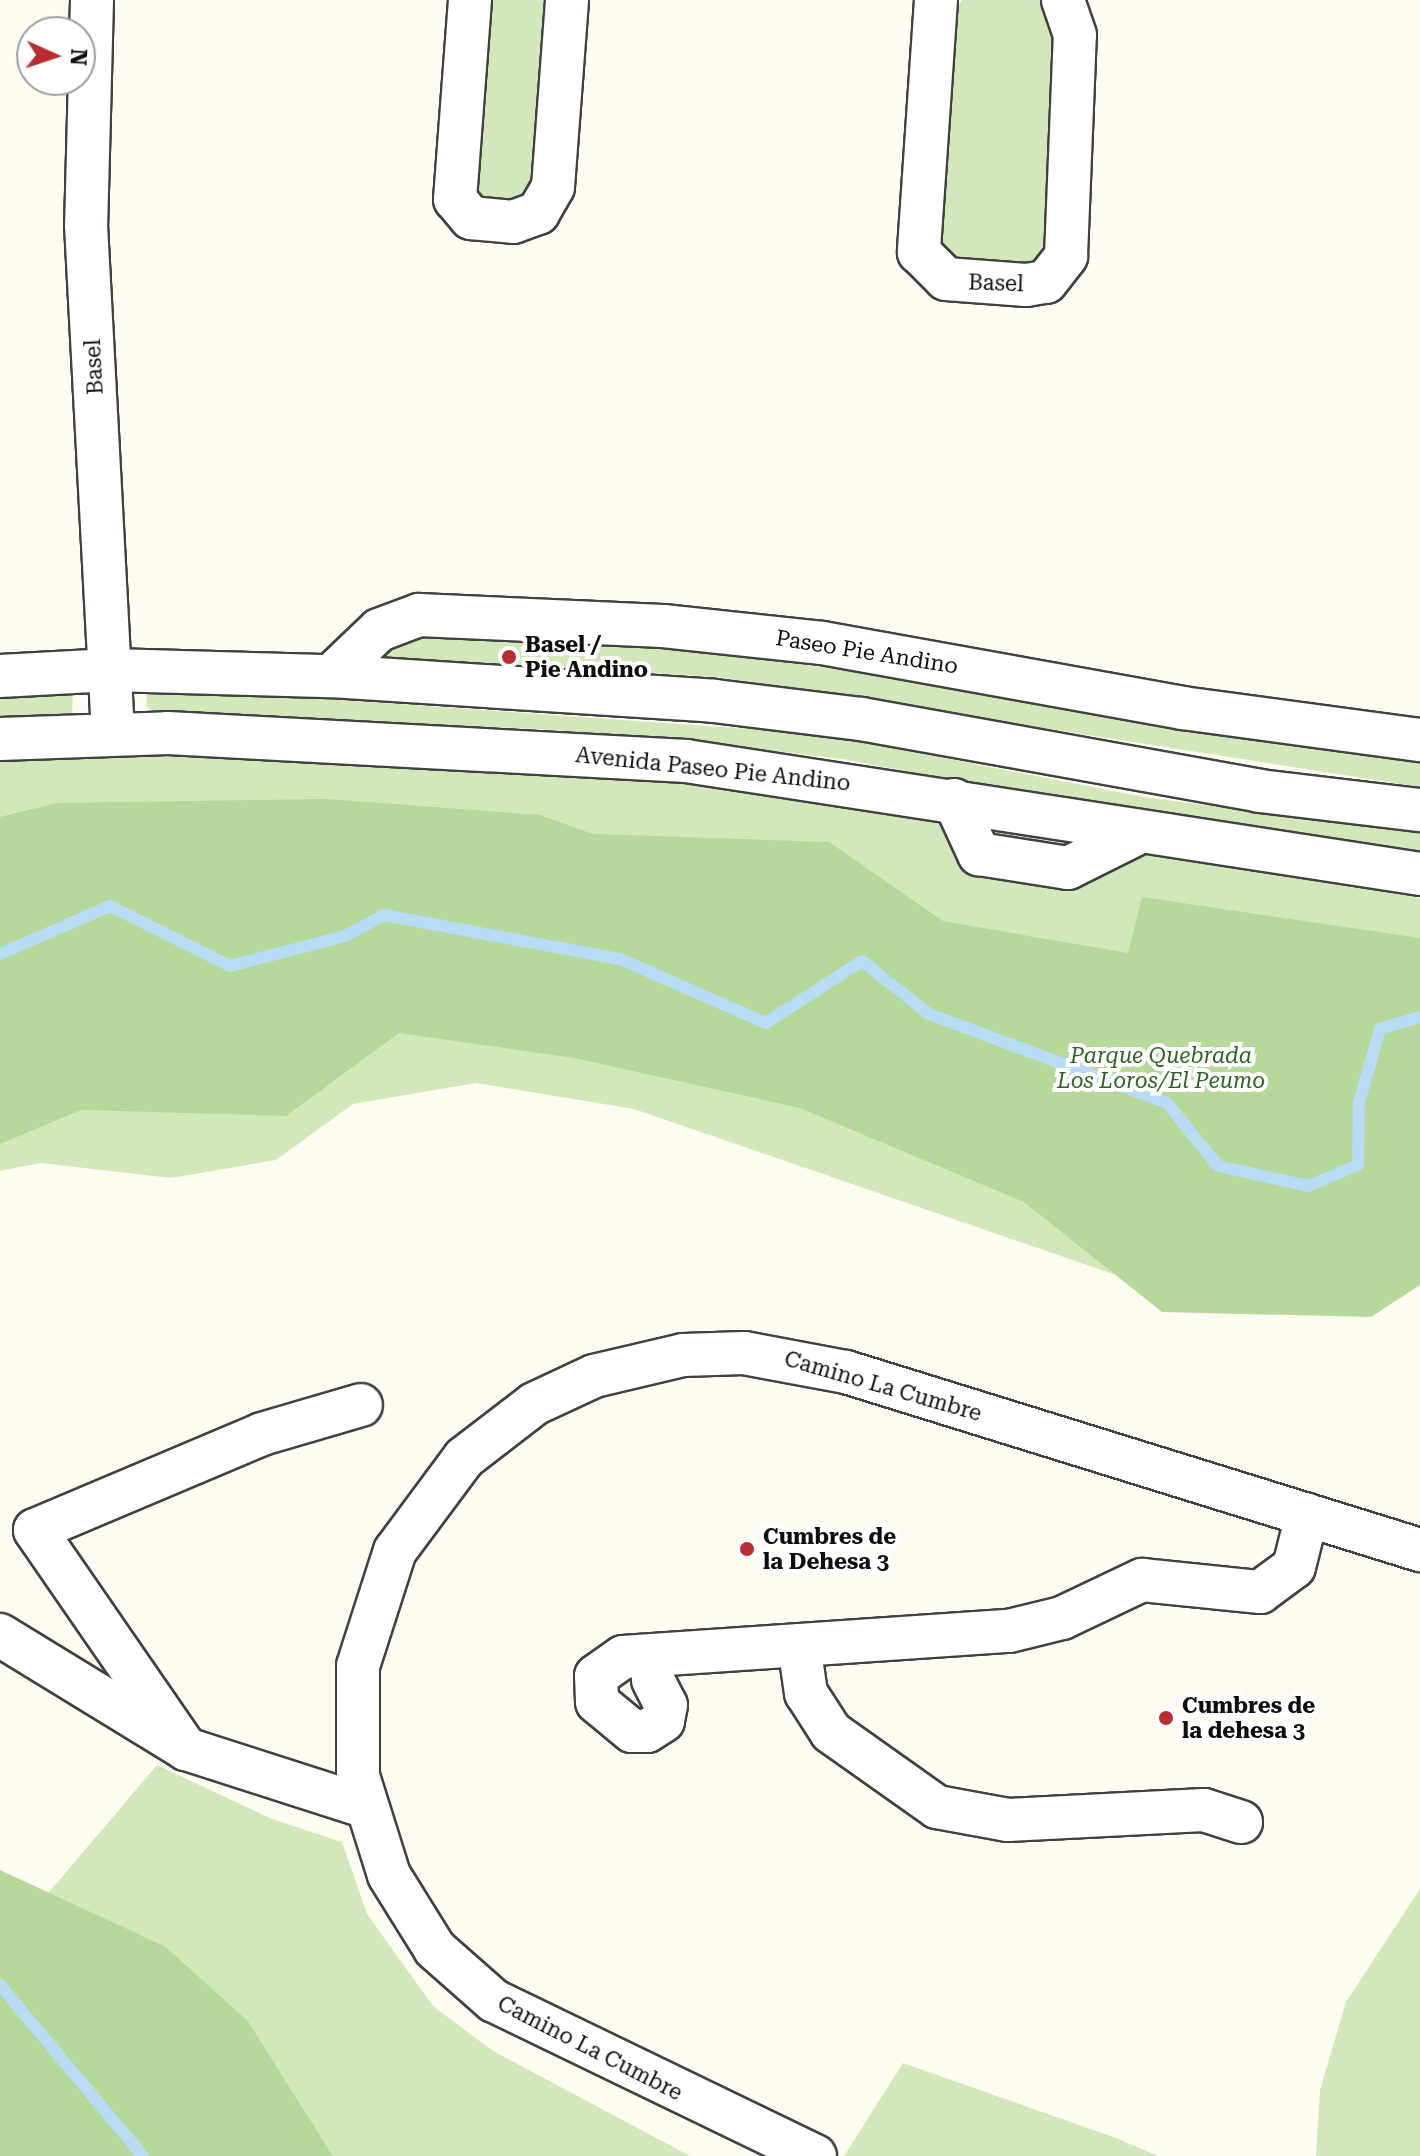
<!DOCTYPE html>
<style>
body{margin:0}
#map{position:relative;width:1420px;height:2156px;overflow:hidden;background:#fefcf1;font-family:"Roboto Serif",serif}
div>[style]{position:absolute}
.green>*{inset:0;background:#d2e8bb}
.forest>*{inset:0;background:#b6d89b}
.stream>*{height:12px;margin:-6px;padding:0 6px;transform-origin:6px;border-radius:6px;background:#b7dcf4}
.roads{filter:drop-shadow(2px 0 #414141) drop-shadow(-2px 0 #414141) drop-shadow(0 2px #414141) drop-shadow(0 -2px #414141)}
.minor>*{height:42px;margin:-21px;padding:0 21px;transform-origin:21px;border-radius:21px;background:#fff}
.dots>*{width:22px;height:22px;translate:-50% -50%;box-sizing:border-box;border:4px solid #fff;border-radius:50%}
span{translate:-50% -50%;white-space:nowrap;text-align:center;line-height:1.15;-webkit-text-stroke:8px #fff;paint-order:stroke}
.street-label{font-size:22px;color:#0e0e0e}
.poi-label{font-size:22px;color:#0e0e0e;font-weight:700}
.left{translate:0 -50%;text-align:left}
.park-label{font-size:22px;color:#2e6421;font-style:italic}
.north{position:absolute;left:16px;top:16px;width:80px;height:80px;box-sizing:border-box;background:#fff;border:2px solid #9f9f9f;border-radius:50%;rotate:93deg;font-size:22px;font-weight:700;line-height:32px;text-align:center;color:#0e0e0e}
.north::after{content:'';display:block;margin:auto;width:28px;height:36px;background:#b92c30;clip-path:polygon(50% 0,100% 100%,50% 72%,0 100%)}
</style>
<div id="map">
<div class="green">
<i style="clip-path:polygon(487px 0,556px 0,539px 183px,524px 203px,482px 201px,468px 185px)"></i>
<i style="clip-path:polygon(962px 0,1040px 0,1058px 19px,1050px 253px,1043px 263px,955px 259px,946px 256px,937px 234px,954px 13px)"></i>
<i style="clip-path:polygon(411px 631px,710px 652px,891px 677px,1420px 762px,1420px 787px,718px 677px,373px 656px)"></i>
<i style="clip-path:polygon(158px 687px,821px 734px,1144px 797px,1420px 833px,1420px 852px,1139px 815px,842px 759px,723px 745px,539px 729px,156px 713px,146px 706px,147px 693px)"></i>
<i style="clip-path:polygon(73px 688px,72px 715px,0 719px,0 693px)"></i>
<i style="clip-path:polygon(188px 756px,636px 775px,980px 822px,1420px 898px,1420px 1283px,1116px 1275px,634px 1109px,476px 1083px,353px 1104px,276px 1160px,171px 1178px,41px 1163px,0 1171px,0 760px)"></i>
<i style="clip-path:polygon(157px 1765px,272px 1819px,342px 1842px,367px 1914px,433px 2006px,493px 2051px,690px 2156px,333px 2156px,248px 2021px,166px 1947px,45px 1897px)"></i>
<i style="clip-path:polygon(1420px 1889px,1420px 2156px,1316px 2156px,1320px 2090px,1346px 2002px)"></i>
<i style="clip-path:polygon(903px 2063px,1116px 2138px,1158px 2156px,844px 2156px)"></i>
</div>
<div class="forest">
<i style="clip-path:polygon(327px 799px,540px 815px,593px 834px,829px 842px,943px 921px,1128px 953px,1142px 897px,1420px 938px,1420px 1285px,1371px 1317px,1162px 1312px,1024px 1202px,800px 1108px,574px 1058px,399px 1033px,286px 1116px,81px 1110px,0 1144px,0 817px,57px 803px)"></i>
<i style="clip-path:polygon(0 1870px,166px 1947px,248px 2021px,333px 2156px,0 2156px)"></i>
</div>
<div class="stream">
<i style="left:0;top:954px;width:120px;rotate:-23.6deg"></i>
<i style="left:110px;top:906px;width:134px;rotate:26.6deg"></i>
<i style="left:230px;top:966px;width:119px;rotate:-14.6deg"></i>
<i style="left:345px;top:936px;width:44px;rotate:-28.3deg"></i>
<i style="left:384px;top:915px;width:240px;rotate:10.6deg"></i>
<i style="left:620px;top:959px;width:159px;rotate:23.7deg"></i>
<i style="left:766px;top:1023px;width:114px;rotate:-32.9deg"></i>
<i style="left:862px;top:961px;width:85px;rotate:38.3deg"></i>
<i style="left:929px;top:1014px;width:254px;rotate:20.5deg"></i>
<i style="left:1167px;top:1103px;width:81px;rotate:51deg"></i>
<i style="left:1218px;top:1166px;width:92px;rotate:12.5deg"></i>
<i style="left:1308px;top:1186px;width:54px;rotate:-22.8deg"></i>
<i style="left:1358px;top:1165px;width:62px;rotate:-89.1deg"></i>
<i style="left:1359px;top:1103px;width:77px;rotate:-74.2deg"></i>
<i style="left:1380px;top:1029px;width:42px;rotate:-16.7deg"></i>
<i style="left:0;top:1985px;width:223px;rotate:50.1deg"></i>
</div>
<div class="roads">
<div class="minor">
<i style="left:92px;top:0;width:225px;rotate:91.5deg"></i>
<i style="left:86px;top:225px;width:509px;rotate:86.96deg"></i>
<i style="left:470px;top:0;width:200px;rotate:94.3deg"></i>
<i style="left:455px;top:199px;width:25px;rotate:50deg"></i>
<i style="left:471px;top:218px;width:42px;rotate:5.4deg"></i>
<i style="left:513px;top:222px;width:27px;rotate:-20deg"></i>
<i style="left:538px;top:213px;width:30px;rotate:-60deg"></i>
<i style="left:553px;top:187px;width:188px;rotate:-85.7deg"></i>
<i style="left:936px;top:0;width:253px;rotate:93.9deg"></i>
<i style="left:919px;top:252px;width:38px;rotate:45deg"></i>
<i style="left:946px;top:279px;width:80px;rotate:4.3deg"></i>
<i style="left:1026px;top:285px;width:20px;rotate:-9deg"></i>
<i style="left:1046px;top:282px;width:33px;rotate:-52deg"></i>
<i style="left:1066px;top:256px;width:221px;rotate:-87.7deg"></i>
<i style="left:1075px;top:35px;width:37px;rotate:-109deg"></i>
<i style="left:0;top:676px;width:111px;rotate:-3.1deg"></i>
<i style="left:111px;top:670px;width:220px;rotate:1.6deg"></i>
<i style="left:331px;top:676px;width:384px;rotate:3.7deg"></i>
<i style="left:714px;top:701px;width:148px;rotate:7deg"></i>
<i style="left:861px;top:719px;width:405px;rotate:10.2deg"></i>
<i style="left:1260px;top:791px;width:161px;rotate:6.8deg"></i>
<i style="left:331px;top:676px;width:66px;rotate:-43.8deg"></i>
<i style="left:379px;top:630px;width:43px;rotate:-20.6deg"></i>
<i style="left:419px;top:615px;width:244px;rotate:2.6deg"></i>
<i style="left:663px;top:626px;width:160px;rotate:6.1deg"></i>
<i style="left:822px;top:643px;width:367px;rotate:10.2deg"></i>
<i style="left:1183px;top:708px;width:239px;rotate:7.7deg"></i>
<i style="left:0;top:739px;width:168px;rotate:-2deg"></i>
<i style="left:168px;top:733px;width:519px;rotate:3.09deg"></i>
<i style="left:686px;top:761px;width:743px;rotate:8.75deg"></i>
<i style="left:954px;top:800px;width:60px;rotate:65.2deg"></i>
<i style="left:979px;top:854px;width:90px;rotate:8.9deg"></i>
<i style="left:1068px;top:868px;width:74px;rotate:-26.6deg"></i>
<i style="left:0;top:1635px;width:218px;rotate:31.5deg"></i>
<i style="left:186px;top:1749px;width:187px;rotate:17.8deg"></i>
<i style="left:799px;top:1645px;width:49px;rotate:81.7deg"></i>
<i style="left:806px;top:1693px;width:46px;rotate:57.3deg"></i>
<i style="left:831px;top:1732px;width:130px;rotate:35.3deg"></i>
<i style="left:937px;top:1807px;width:72px;rotate:10.4deg"></i>
<i style="left:1008px;top:1820px;width:196px;rotate:-2.9deg"></i>
<i style="left:1204px;top:1810px;width:39px;rotate:18deg"></i>
<i style="left:653px;top:1680px;width:28px;rotate:63deg"></i>
<i style="left:666px;top:1705px;width:16px;rotate:101deg"></i>
<i style="left:663px;top:1721px;width:19px;rotate:148deg"></i>
<i style="left:647px;top:1731px;width:15px;rotate:180deg"></i>
<i style="left:632px;top:1731px;width:45px;rotate:-140.4deg"></i>
<i style="left:597px;top:1702px;width:26px;rotate:-92deg"></i>
<i style="left:596px;top:1676px;width:33px;rotate:-35deg"></i>
<i style="left:623px;top:1657px;width:387px;rotate:-3.9deg"></i>
<i style="left:1009px;top:1631px;width:55px;rotate:-13.8deg"></i>
<i style="left:1062px;top:1618px;width:89px;rotate:-25.4deg"></i>
<i style="left:1142px;top:1580px;width:119px;rotate:5.8deg"></i>
<i style="left:1260px;top:1592px;width:42px;rotate:-36.3deg"></i>
<i style="left:1294px;top:1567px;width:54px;rotate:-76deg"></i>
<i style="left:186px;top:1749px;width:266px;rotate:-124.6deg"></i>
<i style="left:35px;top:1530px;width:246px;rotate:-22.9deg"></i>
<i style="left:262px;top:1434px;width:103px;rotate:-16.3deg"></i>
<i style="left:815px;top:2156px;width:356px;rotate:-154.2deg"></i>
<i style="left:494px;top:2001px;width:79px;rotate:-138.6deg"></i>
<i style="left:435px;top:1949px;width:87px;rotate:-121.9deg"></i>
<i style="left:389px;top:1875px;width:104px;rotate:-107.4deg"></i>
<i style="left:358px;top:1776px;width:110px;rotate:-90deg"></i>
<i style="left:358px;top:1666px;width:121px;rotate:-72.2deg"></i>
<i style="left:395px;top:1551px;width:116px;rotate:-53.4deg"></i>
<i style="left:464px;top:1458px;width:88px;rotate:-37.6deg"></i>
<i style="left:534px;top:1404px;width:66px;rotate:-25deg"></i>
<i style="left:594px;top:1376px;width:91px;rotate:-13.3deg"></i>
<i style="left:683px;top:1355px;width:61px;rotate:-1.9deg"></i>
<i style="left:744px;top:1353px;width:104px;rotate:10.6deg"></i>
<i style="left:846px;top:1372px;width:601px;rotate:17.23deg"></i>
</div>
</div>
<div class="dots">
<i style="left:509px;top:657px;background:#b92c30"></i>
<i style="left:747px;top:1549px;background:#b92c30"></i>
<i style="left:1166px;top:1718px;background:#b92c30"></i>
</div>
<div class="street-label">
<span style="left:996px;top:283px;rotate:2deg">Basel</span>
<span style="left:94px;top:367px;rotate:-93deg">Basel</span>
<span style="left:867px;top:652px;rotate:9deg">Paseo Pie Andino</span>
<span style="left:713px;top:769px;rotate:6deg">Avenida Paseo Pie Andino</span>
<span style="left:883px;top:1386px;rotate:16deg">Camino La Cumbre</span>
<span style="left:590px;top:2048px;rotate:27deg">Camino La Cumbre</span>
</div>
<div class="poi-label">
<span class="left" style="left:525px;top:657px">Basel /<br>Pie Andino</span>
<span class="left" style="left:763px;top:1549px">Cumbres de<br>la Dehesa 3</span>
<span class="left" style="left:1182px;top:1718px">Cumbres de<br>la dehesa 3</span>
</div>
<div class="park-label">
<span style="left:1161px;top:1068px">Parque Quebrada<br>Los Loros/El Peumo</span>
</div>
<div class="north">N</div>
</div>
